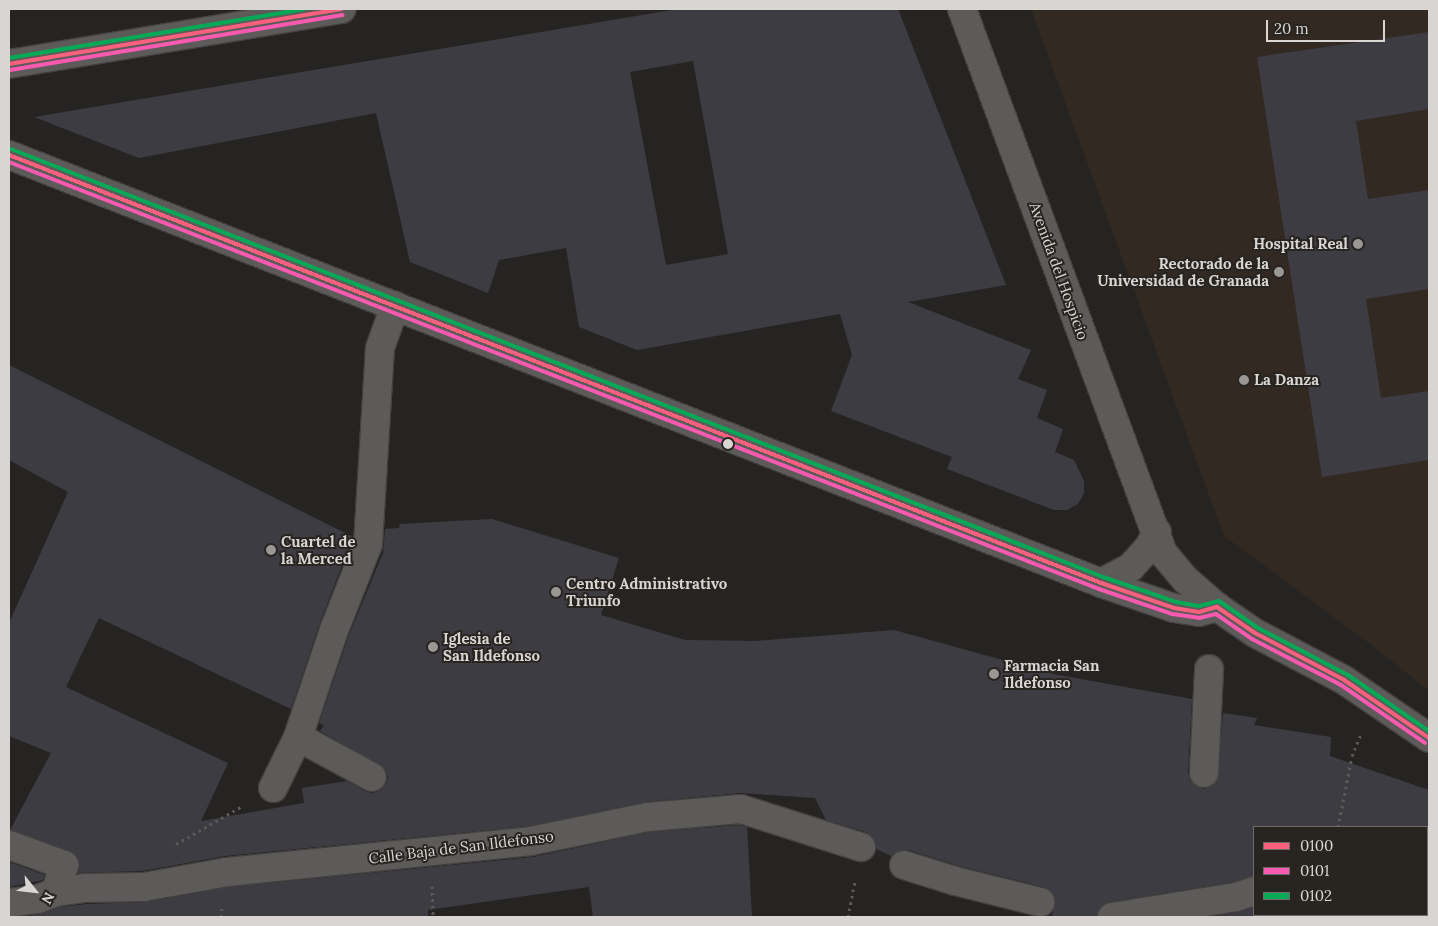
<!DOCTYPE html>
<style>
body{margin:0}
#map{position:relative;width:1438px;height:926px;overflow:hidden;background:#262422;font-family:Lora,serif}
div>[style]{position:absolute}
.built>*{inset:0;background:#312922}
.building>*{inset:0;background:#3e3c43}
.path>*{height:3px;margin-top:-1.5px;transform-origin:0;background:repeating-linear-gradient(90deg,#5c5a59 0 2.5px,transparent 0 6.5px)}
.roads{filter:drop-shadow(1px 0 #434140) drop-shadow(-1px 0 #434140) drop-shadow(0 1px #434140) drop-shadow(0 -1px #434140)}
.street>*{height:28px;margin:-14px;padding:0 14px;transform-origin:14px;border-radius:14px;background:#5d5b5a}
.secondary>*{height:28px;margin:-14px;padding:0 14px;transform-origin:14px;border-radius:14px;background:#5d5b5a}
.bus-1>*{height:4px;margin:-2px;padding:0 2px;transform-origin:2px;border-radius:2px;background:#f8607d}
.bus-2>*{height:4px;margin:-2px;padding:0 2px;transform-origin:2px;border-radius:2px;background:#f75aaf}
.bus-3>*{height:4px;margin:-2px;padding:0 2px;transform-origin:2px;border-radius:2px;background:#06aa56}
.dots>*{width:14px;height:14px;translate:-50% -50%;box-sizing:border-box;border:2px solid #282420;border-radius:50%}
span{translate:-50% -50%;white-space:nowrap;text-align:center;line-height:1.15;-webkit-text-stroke:4px #282420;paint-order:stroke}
.poi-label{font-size:15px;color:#d8d5d3;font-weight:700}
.right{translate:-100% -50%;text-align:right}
.left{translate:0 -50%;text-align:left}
.street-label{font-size:15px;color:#d8d5d3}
.frame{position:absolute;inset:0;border:10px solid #d8d5d3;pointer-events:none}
.legend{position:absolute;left:1253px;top:826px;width:175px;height:90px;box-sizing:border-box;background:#282420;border:1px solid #6e6b68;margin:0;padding:6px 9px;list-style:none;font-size:15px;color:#d8d5d3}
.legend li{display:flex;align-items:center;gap:10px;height:25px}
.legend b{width:25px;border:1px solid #6e6b68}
.north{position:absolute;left:10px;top:866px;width:50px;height:50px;-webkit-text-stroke:4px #282420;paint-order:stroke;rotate:119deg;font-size:14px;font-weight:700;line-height:20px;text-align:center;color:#d8d5d3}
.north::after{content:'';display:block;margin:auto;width:18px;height:22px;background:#d8d5d3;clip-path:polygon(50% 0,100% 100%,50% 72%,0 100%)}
.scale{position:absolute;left:1266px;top:20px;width:119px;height:22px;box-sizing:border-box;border:2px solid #d8d5d3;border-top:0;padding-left:6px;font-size:15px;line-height:18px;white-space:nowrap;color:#d8d5d3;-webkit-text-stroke:4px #282420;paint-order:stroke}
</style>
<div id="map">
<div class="built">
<i style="clip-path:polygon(1031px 9px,1429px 9px,1429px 691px,1369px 643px,1224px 536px)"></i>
</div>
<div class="building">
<i style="clip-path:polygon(evenodd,678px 9px,898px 9px,1006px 285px,908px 302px,1031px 350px,1018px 379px,1047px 390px,1037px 418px,1063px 429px,1055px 452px,1074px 460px,1084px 481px,1084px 493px,1078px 504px,1067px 510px,1054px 510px,947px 469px,952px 457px,831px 411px,852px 355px,840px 314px,637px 350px,579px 327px,566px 248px,499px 260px,488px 293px,410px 262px,376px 113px,139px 158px,34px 117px,678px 9px,693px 61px,728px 254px,666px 265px,630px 72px,693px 61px)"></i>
<i style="clip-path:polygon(1429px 32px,1429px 109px,1356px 121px,1368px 199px,1429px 190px,1429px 289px,1366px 299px,1381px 398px,1429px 391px,1429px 460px,1322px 477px,1257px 57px)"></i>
<i style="clip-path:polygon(9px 365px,353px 537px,319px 625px,291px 709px,99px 618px,66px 687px,228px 763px,201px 821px,304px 803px,302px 788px,347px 781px,365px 791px,373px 793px,381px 790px,386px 784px,388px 777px,385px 768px,320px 731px,324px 725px,319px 723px,349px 635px,383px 553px,385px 529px,399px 528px,400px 524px,492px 519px,619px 558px,601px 615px,685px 640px,755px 641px,894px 630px,1053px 674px,1192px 699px,1188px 772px,1190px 781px,1196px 786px,1203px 789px,1211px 787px,1217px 781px,1223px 713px,1257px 718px,1254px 725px,1331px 737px,1330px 756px,1429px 790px,1429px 827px,1254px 827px,1254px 876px,1232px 882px,1110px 902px,1102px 905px,1097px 917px,1052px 917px,1055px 898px,1051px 891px,1044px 887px,959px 866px,909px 850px,900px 850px,891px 856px,876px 849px,873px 837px,866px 832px,826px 820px,815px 798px,740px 793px,645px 802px,529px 826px,225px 856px,142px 871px,78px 873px,79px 861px,70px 851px,10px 830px,51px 753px,9px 736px,9px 623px,68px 492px,9px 460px)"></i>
<i style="clip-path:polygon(739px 825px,747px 827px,752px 917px,593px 917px,589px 887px,428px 910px,428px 917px,20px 917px,40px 914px,60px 907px,87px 904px,147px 902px,229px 887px,533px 857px,650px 832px)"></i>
<i style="clip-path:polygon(9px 862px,45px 875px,43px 880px,9px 887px)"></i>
<i style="clip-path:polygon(1254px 907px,1254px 917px,1209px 917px,1239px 912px)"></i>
</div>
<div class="path">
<i style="left:1338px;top:827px;width:72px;rotate:-78.8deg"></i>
<i style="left:1352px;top:756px;width:24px;rotate:-68deg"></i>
<i style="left:176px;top:844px;width:78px;rotate:-29.8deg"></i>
<i style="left:432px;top:886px;width:31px;rotate:88deg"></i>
<i style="left:1354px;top:915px;width:4px;rotate:34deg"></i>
<i style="left:221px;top:917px;width:9px;rotate:-84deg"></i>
<i style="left:848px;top:917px;width:37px;rotate:-79deg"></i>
</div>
<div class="roads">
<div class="street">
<i style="left:298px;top:737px;width:84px;rotate:28.4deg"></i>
<i style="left:1204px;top:773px;width:104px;rotate:-87.2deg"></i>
<i style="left:273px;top:788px;width:57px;rotate:-63.9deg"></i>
<i style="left:298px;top:737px;width:113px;rotate:-71.4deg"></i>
<i style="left:334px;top:630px;width:92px;rotate:-68.4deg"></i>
<i style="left:368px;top:544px;width:196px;rotate:-86.5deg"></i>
<i style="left:380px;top:348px;width:45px;rotate:-70.3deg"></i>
<i style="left:9px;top:845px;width:59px;rotate:20deg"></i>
<i style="left:64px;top:865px;width:28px;rotate:107deg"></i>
<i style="left:904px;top:865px;width:53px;rotate:17.4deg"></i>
<i style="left:955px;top:881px;width:88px;rotate:13.9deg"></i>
<i style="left:9px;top:903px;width:29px;rotate:-8deg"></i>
<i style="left:38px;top:899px;width:19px;rotate:-21deg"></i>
<i style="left:56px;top:892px;width:30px;rotate:-8deg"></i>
<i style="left:86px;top:888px;width:58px;rotate:-1deg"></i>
<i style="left:144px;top:887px;width:84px;rotate:-10.2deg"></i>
<i style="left:227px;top:872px;width:306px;rotate:-5.8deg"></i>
<i style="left:531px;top:841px;width:119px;rotate:-11.6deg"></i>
<i style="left:648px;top:817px;width:93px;rotate:-4.9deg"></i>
<i style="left:741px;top:809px;width:126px;rotate:17.6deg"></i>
<i style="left:1112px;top:917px;width:126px;rotate:-9.2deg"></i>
<i style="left:1236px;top:897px;width:19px;rotate:-18deg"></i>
</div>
<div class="secondary">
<i style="left:962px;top:9px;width:580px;rotate:69.72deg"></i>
<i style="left:1163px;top:553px;width:35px;rotate:50deg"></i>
<i style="left:1186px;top:580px;width:41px;rotate:41.1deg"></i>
<i style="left:1217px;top:607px;width:46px;rotate:34.4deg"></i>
<i style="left:1255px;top:633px;width:101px;rotate:27.8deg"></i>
<i style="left:1344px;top:680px;width:103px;rotate:34.3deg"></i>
<i style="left:9px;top:64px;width:337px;rotate:-9.4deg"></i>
<i style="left:9px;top:155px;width:1173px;rotate:21.4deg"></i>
<i style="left:1101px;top:583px;width:77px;rotate:18.9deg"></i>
<i style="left:1174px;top:608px;width:25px;rotate:9deg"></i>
<i style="left:1199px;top:612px;width:19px;rotate:-16deg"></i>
<i style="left:1101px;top:583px;width:34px;rotate:-28deg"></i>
<i style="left:1131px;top:567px;width:27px;rotate:-48deg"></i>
<i style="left:1149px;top:547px;width:17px;rotate:-62deg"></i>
</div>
</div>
<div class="bus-1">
<i style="left:9px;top:64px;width:337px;rotate:-9.4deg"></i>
<i style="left:9px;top:155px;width:1173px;rotate:21.4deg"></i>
<i style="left:1101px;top:583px;width:77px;rotate:18.9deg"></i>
<i style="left:1174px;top:608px;width:25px;rotate:9deg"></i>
<i style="left:1199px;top:612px;width:19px;rotate:-16deg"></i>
<i style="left:1217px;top:607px;width:46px;rotate:34.4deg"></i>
<i style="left:1255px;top:633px;width:101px;rotate:27.8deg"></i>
<i style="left:1344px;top:680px;width:103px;rotate:34.3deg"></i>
</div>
<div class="bus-2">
<i style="left:10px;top:70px;width:337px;rotate:-9.4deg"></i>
<i style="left:9px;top:162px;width:1171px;rotate:21.39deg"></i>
<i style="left:1099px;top:589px;width:77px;rotate:18.9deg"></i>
<i style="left:1172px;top:614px;width:27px;rotate:8deg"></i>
<i style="left:1199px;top:618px;width:17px;rotate:-13deg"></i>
<i style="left:1216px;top:614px;width:44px;rotate:34.8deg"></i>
<i style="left:1252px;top:639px;width:100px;rotate:27.3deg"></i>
<i style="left:1341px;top:685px;width:102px;rotate:34.6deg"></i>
</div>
<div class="bus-3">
<i style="left:9px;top:58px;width:299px;rotate:-9.4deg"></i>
<i style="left:11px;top:149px;width:1173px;rotate:21.4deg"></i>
<i style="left:1103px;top:577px;width:77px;rotate:18.9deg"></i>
<i style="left:1176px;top:602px;width:23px;rotate:10deg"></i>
<i style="left:1199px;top:606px;width:21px;rotate:-14deg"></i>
<i style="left:1219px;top:601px;width:47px;rotate:34.7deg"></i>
<i style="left:1258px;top:628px;width:102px;rotate:27.6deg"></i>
<i style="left:1348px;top:675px;width:98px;rotate:34.7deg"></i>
</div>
<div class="dots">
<i style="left:1358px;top:244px;background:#9a9795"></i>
<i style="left:1279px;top:272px;background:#9a9795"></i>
<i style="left:1244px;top:380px;background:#9a9795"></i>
<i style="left:728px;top:444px;background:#d8d5d3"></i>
<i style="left:271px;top:550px;background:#9a9795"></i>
<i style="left:556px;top:592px;background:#9a9795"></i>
<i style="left:433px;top:647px;background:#9a9795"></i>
<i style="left:994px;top:674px;background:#9a9795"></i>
</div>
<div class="poi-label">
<span class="right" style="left:1348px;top:244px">Hospital Real</span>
<span class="right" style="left:1269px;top:272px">Rectorado de la<br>Universidad de Granada</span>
<span class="left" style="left:1254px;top:380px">La Danza</span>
<span class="left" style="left:281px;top:550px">Cuartel de<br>la Merced</span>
<span class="left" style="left:566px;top:592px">Centro Administrativo<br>Triunfo</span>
<span class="left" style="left:443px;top:647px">Iglesia de<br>San Ildefonso</span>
<span class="left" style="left:1004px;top:674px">Farmacia San<br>Ildefonso</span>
</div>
<div class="street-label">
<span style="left:1059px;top:271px;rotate:70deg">Avenida del Hospicio</span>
<span style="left:461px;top:847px;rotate:-7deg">Calle Baja de San Ildefonso</span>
</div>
<div class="frame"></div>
<ul class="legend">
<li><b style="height:6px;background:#f8607d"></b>0100</li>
<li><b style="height:6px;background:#f75aaf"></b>0101</li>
<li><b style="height:6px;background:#06aa56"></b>0102</li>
</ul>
<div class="north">N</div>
<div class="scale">20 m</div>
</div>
